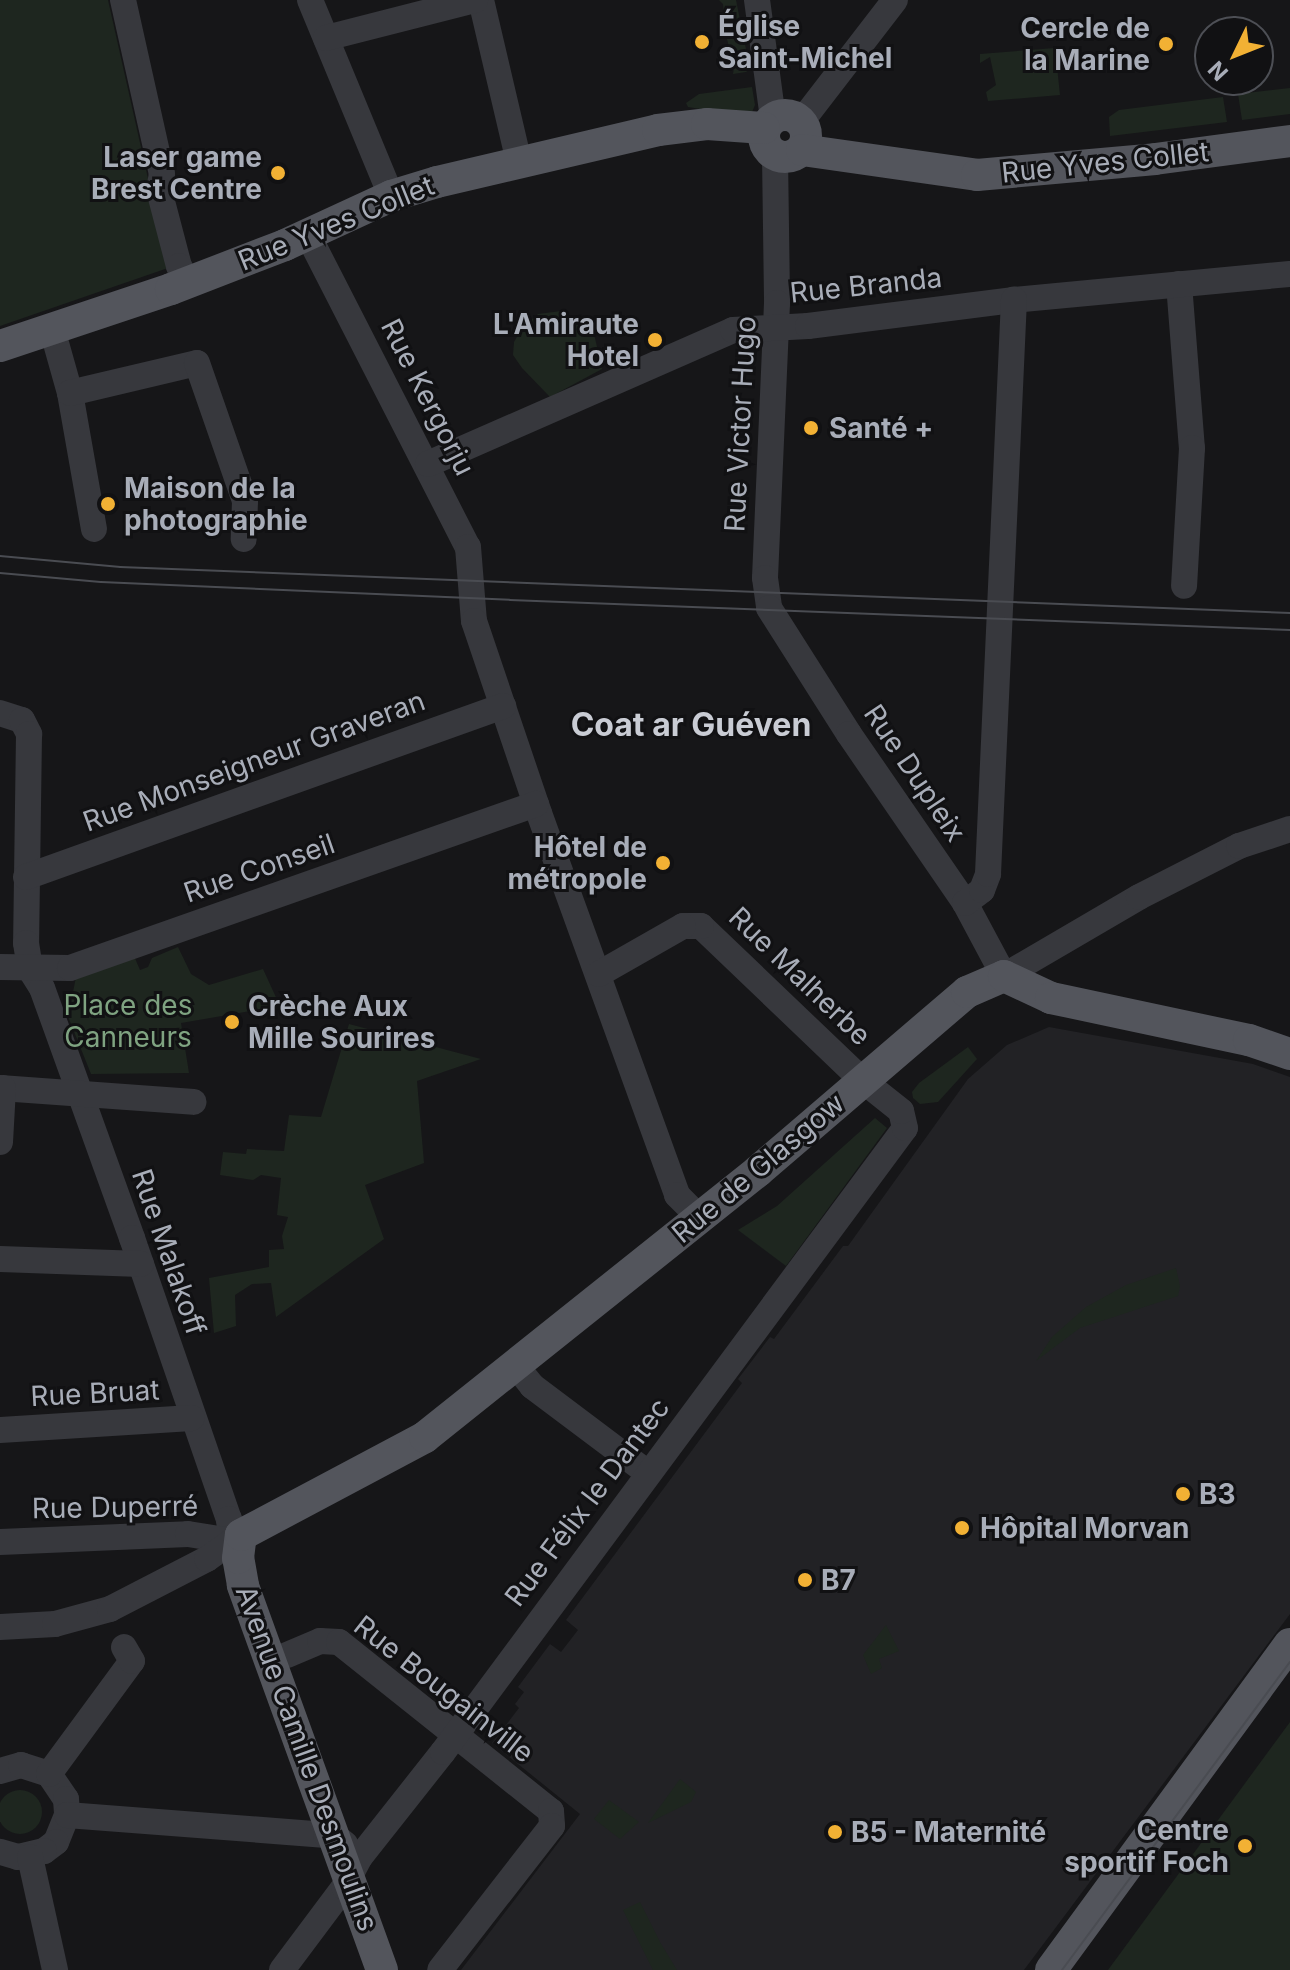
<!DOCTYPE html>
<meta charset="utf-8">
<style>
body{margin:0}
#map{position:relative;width:1290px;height:1970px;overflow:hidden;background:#161618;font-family:Inter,sans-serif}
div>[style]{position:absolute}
.built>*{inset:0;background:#222225}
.green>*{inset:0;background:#1e261f}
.round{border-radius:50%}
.minor>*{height:26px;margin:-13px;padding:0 13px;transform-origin:13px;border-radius:13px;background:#37383d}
.major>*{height:32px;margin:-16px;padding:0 16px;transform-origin:16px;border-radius:16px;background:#53555c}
.major>.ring{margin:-16px;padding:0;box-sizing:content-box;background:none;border:32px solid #53555c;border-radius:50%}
.tram>*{height:2px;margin:-1px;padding:0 1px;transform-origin:1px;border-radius:1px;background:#4a4c52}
.dots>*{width:22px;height:22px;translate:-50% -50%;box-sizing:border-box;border:4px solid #111113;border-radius:50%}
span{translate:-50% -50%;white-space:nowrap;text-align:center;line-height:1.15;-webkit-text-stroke:6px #111113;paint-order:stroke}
.poi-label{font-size:28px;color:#a8adb8;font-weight:700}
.left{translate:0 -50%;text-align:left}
.right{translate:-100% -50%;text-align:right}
.street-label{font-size:28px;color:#a8adb8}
.park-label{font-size:28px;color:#7fa381}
.quarter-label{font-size:32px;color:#c9ccd4;font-weight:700}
.north{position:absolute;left:1194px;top:16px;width:80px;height:80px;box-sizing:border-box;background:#111113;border:2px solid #4d4f55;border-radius:50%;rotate:227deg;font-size:22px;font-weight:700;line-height:32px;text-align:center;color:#a8adb8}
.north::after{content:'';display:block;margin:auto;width:28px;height:36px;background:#f2b134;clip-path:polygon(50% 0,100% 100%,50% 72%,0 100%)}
</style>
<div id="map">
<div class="built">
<i style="clip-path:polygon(1049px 1027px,1253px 1064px,1290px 1077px,1290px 1614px,1024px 1970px,461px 1970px,580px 1814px,492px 1743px,519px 1708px,515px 1704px,524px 1692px,518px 1687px,550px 1644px,561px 1652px,578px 1630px,566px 1620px,742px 1383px,738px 1379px,770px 1337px,774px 1339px,843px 1246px,848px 1246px,968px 1079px,1007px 1045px)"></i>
</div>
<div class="green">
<i style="clip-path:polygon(0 0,108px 0,168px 268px,0 326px)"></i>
<i style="clip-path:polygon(719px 0,736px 0,750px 69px,746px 72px,733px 74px,734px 67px,725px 31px,728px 28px,725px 27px,723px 4px)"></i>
<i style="clip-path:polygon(1055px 48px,1060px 95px,988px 101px,986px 92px,996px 85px,990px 57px,980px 63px,980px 54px)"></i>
<i style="clip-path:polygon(752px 87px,755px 105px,750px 117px,688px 107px,686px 103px,699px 94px)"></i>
<i style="clip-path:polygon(1290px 88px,1290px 114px,1242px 120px,1238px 94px)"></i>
<i style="clip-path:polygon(1223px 97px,1227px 122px,1110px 136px,1109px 117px,1119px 110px)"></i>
<i style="clip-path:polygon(561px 311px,588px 325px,595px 338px,602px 369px,550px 397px,522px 368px,513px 355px,514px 342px,522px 328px,538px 314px)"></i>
<i style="clip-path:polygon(178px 947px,191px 974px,209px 985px,263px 969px,280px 1006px,181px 1023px,189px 1073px,91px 1074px,63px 1004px,73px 992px,76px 977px,134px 956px,140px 970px,148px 967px,152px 958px)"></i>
<i style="clip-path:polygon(349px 1024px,481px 1059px,417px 1081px,424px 1163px,365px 1185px,384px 1239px,276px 1317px,271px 1283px,252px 1284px,235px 1295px,236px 1326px,214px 1333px,209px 1278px,269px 1267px,269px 1250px,284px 1249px,282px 1236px,288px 1217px,277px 1215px,281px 1178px,261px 1175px,253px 1180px,220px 1175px,223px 1152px,246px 1154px,247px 1149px,284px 1151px,289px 1115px,321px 1117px)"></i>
<i style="clip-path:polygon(968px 1047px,977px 1059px,938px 1102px,920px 1104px,913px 1098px,912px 1092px,919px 1083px)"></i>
<i style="clip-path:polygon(875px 1118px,887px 1128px,786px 1266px,738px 1230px,777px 1206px)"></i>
<i style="clip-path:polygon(1176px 1268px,1180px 1286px,1178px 1296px,1080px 1328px,1036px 1361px,1052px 1337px,1086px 1307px,1126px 1285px)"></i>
<i style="clip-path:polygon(886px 1625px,899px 1651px,879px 1659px,882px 1668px,871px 1674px,863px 1655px)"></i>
<i style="clip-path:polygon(1290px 1722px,1290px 1970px,1108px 1970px)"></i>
<i style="clip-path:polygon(680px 1779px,696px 1792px,691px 1802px,648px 1823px)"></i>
<i class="round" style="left:-2px;top:1790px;width:44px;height:44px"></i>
<i style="clip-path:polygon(609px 1800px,639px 1822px,620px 1839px,594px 1819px)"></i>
<i style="clip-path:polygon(640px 1902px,660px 1942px,677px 1970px,653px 1970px,623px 1910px)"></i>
</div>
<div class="minor">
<i style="left:123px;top:0;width:178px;rotate:77.4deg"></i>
<i style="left:162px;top:174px;width:16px;rotate:101deg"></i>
<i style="left:159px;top:190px;width:79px;rotate:75.3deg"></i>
<i style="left:179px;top:266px;width:18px;rotate:61deg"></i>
<i style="left:310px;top:0;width:212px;rotate:67.5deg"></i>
<i style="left:481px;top:0;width:166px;rotate:76.8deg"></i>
<i style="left:757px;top:0;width:120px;rotate:82.3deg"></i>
<i style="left:326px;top:38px;width:154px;rotate:-14.3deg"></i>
<i style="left:801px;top:122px;width:154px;rotate:-52.4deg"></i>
<i style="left:775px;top:156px;width:147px;rotate:89.2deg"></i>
<i style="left:777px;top:303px;width:275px;rotate:92.5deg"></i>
<i style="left:765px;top:578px;width:30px;rotate:82deg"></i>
<i style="left:769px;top:608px;width:149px;rotate:57.6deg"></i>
<i style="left:849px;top:734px;width:205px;rotate:55.5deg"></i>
<i style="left:965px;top:903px;width:83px;rotate:61.9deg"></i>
<i style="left:1004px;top:976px;width:156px;rotate:-30.3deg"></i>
<i style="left:1139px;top:897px;width:112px;rotate:-27deg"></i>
<i style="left:1239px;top:846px;width:54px;rotate:-18.4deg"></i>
<i style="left:308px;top:235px;width:351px;rotate:62.9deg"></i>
<i style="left:468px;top:547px;width:74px;rotate:85.4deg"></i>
<i style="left:474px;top:621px;width:203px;rotate:71.3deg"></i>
<i style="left:539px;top:813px;width:406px;rotate:70.1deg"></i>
<i style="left:677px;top:1195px;width:33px;rotate:45deg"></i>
<i style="left:1179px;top:284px;width:165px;rotate:85.5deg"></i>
<i style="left:1192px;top:448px;width:138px;rotate:93.3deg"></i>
<i style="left:52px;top:329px;width:66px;rotate:74.3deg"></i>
<i style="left:70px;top:393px;width:138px;rotate:80deg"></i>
<i style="left:70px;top:393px;width:130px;rotate:-13.3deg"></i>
<i style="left:197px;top:363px;width:146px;rotate:70.8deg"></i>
<i style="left:245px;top:501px;width:38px;rotate:92deg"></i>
<i style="left:428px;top:464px;width:333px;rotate:-23.7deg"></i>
<i style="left:733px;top:330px;width:75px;rotate:-3.1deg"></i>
<i style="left:808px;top:326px;width:208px;rotate:-7.2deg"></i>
<i style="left:1014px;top:300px;width:277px;rotate:-5.4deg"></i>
<i style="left:0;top:713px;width:23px;rotate:18deg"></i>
<i style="left:22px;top:720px;width:16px;rotate:63deg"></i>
<i style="left:29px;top:734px;width:209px;rotate:90.8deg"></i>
<i style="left:26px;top:943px;width:26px;rotate:81deg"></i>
<i style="left:30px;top:969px;width:22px;rotate:58deg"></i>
<i style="left:42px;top:988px;width:266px;rotate:70.2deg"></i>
<i style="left:132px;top:1238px;width:297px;rotate:71deg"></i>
<i style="left:229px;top:1519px;width:22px;rotate:85deg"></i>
<i style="left:231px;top:1541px;width:17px;rotate:66deg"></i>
<i style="left:26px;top:877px;width:507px;rotate:-19.72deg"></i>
<i style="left:965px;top:903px;width:21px;rotate:-37deg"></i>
<i style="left:982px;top:890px;width:17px;rotate:-69deg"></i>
<i style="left:988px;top:874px;width:575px;rotate:-87.41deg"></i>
<i style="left:0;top:967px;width:70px;rotate:0.8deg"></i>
<i style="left:70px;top:968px;width:494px;rotate:-19.4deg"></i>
<i style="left:0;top:1088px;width:194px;rotate:4.1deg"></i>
<i style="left:0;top:1142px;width:54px;rotate:-86.8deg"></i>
<i style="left:0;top:1259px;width:141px;rotate:2deg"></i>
<i style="left:516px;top:1366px;width:26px;rotate:51deg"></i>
<i style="left:532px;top:1386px;width:145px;rotate:36.9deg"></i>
<i style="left:0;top:1430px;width:192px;rotate:-3.6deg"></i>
<i style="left:0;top:1542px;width:188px;rotate:-2.4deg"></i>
<i style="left:188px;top:1534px;width:44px;rotate:9.2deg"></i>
<i style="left:0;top:1627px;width:55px;rotate:-3.1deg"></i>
<i style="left:55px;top:1624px;width:57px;rotate:-15.3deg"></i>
<i style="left:110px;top:1609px;width:109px;rotate:-27.3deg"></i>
<i style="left:207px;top:1559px;width:42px;rotate:-35.2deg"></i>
<i style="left:287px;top:1655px;width:36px;rotate:-23deg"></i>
<i style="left:320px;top:1641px;width:19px;rotate:3deg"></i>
<i style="left:339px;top:1642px;width:271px;rotate:38.6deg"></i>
<i style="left:551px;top:1811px;width:15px;rotate:86deg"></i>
<i style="left:552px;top:1826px;width:182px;rotate:127.9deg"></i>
<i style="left:0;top:1771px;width:22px;rotate:-16deg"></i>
<i style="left:21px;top:1765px;width:29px;rotate:18deg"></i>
<i style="left:49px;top:1774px;width:30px;rotate:56deg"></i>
<i style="left:66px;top:1799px;width:16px;rotate:86deg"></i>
<i style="left:67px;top:1815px;width:29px;rotate:112deg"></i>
<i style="left:56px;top:1842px;width:15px;rotate:143deg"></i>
<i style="left:44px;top:1851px;width:27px;rotate:167deg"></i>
<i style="left:18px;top:1857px;width:19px;rotate:-164deg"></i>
<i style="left:49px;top:1774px;width:140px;rotate:-53.7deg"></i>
<i style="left:132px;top:1661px;width:16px;rotate:-120deg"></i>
<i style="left:67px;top:1815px;width:260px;rotate:4.4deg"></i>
<i style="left:326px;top:1835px;width:9px;rotate:6deg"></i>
<i style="left:335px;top:1836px;width:13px;rotate:39deg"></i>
<i style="left:30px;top:1857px;width:116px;rotate:77.5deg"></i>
<i style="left:282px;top:1970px;width:104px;rotate:-53.2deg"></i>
<i style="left:344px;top:1887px;width:34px;rotate:-62deg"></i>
<i style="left:360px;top:1857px;width:134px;rotate:-51.7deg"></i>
<i style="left:443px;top:1752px;width:776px;rotate:-53.48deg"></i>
<i style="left:905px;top:1128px;width:17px;rotate:-103deg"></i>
<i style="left:901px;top:1111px;width:50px;rotate:-141.5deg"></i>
<i style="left:862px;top:1080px;width:223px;rotate:-136.3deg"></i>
<i style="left:701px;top:926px;width:18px;rotate:180deg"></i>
<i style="left:683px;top:926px;width:97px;rotate:150.3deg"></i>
</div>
<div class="major">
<i class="ring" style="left:764px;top:115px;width:10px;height:10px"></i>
<i style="left:802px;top:150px;width:177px;rotate:8.1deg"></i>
<i style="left:977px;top:175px;width:179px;rotate:-5.1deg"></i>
<i style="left:1155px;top:159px;width:136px;rotate:-7.6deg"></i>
<i style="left:0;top:346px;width:180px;rotate:-18.4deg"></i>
<i style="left:171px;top:289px;width:122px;rotate:-21.1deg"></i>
<i style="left:285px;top:245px;width:117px;rotate:-24.8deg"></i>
<i style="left:391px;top:196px;width:48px;rotate:-16.9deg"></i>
<i style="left:437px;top:182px;width:227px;rotate:-13.2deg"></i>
<i style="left:658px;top:130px;width:49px;rotate:-7deg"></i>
<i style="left:707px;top:124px;width:57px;rotate:4deg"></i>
<i style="left:382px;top:1970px;width:409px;rotate:-109.9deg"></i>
<i style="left:243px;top:1585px;width:27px;rotate:-100deg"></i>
<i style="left:238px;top:1558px;width:23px;rotate:-83deg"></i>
<i style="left:241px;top:1535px;width:208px;rotate:-28deg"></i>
<i style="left:425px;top:1437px;width:426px;rotate:-38.6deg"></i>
<i style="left:758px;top:1171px;width:275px;rotate:-40.6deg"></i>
<i style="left:967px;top:992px;width:40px;rotate:-23.4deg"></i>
<i style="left:1004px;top:976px;width:52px;rotate:25.1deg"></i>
<i style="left:1051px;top:998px;width:202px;rotate:12deg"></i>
<i style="left:1249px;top:1040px;width:43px;rotate:18.9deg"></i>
<i style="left:1051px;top:1970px;width:404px;rotate:-53.8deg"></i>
</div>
<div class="tram">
<i style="left:0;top:556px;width:121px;rotate:5.2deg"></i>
<i style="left:120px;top:567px;width:1171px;rotate:2.25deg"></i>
<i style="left:0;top:573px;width:101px;rotate:5.1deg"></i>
<i style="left:101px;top:582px;width:409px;rotate:2.5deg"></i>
<i style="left:510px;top:600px;width:781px;rotate:2.2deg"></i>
<i style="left:1062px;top:1970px;width:383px;rotate:-53.5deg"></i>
</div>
<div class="dots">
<i style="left:702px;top:42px;background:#f2b134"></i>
<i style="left:1166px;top:44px;background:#f2b134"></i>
<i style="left:278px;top:173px;background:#f2b134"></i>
<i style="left:655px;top:340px;background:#f2b134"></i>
<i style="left:811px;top:428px;background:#f2b134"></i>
<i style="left:108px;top:504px;background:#f2b134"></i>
<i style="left:663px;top:863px;background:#f2b134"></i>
<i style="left:232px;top:1022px;background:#f2b134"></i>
<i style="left:1183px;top:1494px;background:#f2b134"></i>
<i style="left:962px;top:1528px;background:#f2b134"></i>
<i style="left:805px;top:1580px;background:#f2b134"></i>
<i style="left:835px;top:1832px;background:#f2b134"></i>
<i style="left:1245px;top:1846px;background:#f2b134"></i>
</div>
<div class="poi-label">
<span class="left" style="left:718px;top:42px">Église<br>Saint-Michel</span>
<span class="right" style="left:1150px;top:44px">Cercle de<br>la Marine</span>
<span class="right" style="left:262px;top:173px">Laser game<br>Brest Centre</span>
<span class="right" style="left:639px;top:340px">L'Amiraute<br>Hotel</span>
<span class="left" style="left:829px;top:428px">Santé +</span>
<span class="left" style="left:124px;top:504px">Maison de la<br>photographie</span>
<span class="right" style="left:647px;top:863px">Hôtel de<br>métropole</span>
<span class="left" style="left:248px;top:1022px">Crèche Aux<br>Mille Sourires</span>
<span class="left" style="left:1199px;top:1494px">B3</span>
<span class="left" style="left:980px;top:1528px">Hôpital Morvan</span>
<span class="left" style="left:821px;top:1580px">B7</span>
<span class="right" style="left:1229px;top:1846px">Centre<br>sportif Foch</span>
<span class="left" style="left:851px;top:1832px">B5 - Maternité</span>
</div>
<div class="street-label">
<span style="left:1105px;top:162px;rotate:-6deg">Rue Yves Collet</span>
<span style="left:336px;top:223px;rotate:-22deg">Rue Yves Collet</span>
<span style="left:866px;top:285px;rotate:-6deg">Rue Branda</span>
<span style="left:428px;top:397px;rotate:63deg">Rue Kergorju</span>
<span style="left:740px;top:424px;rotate:-87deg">Rue Victor Hugo</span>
<span style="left:254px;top:761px;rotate:-20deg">Rue Monseigneur Graveran</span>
<span style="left:915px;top:773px;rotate:56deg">Rue Dupleix</span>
<span style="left:259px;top:868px;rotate:-19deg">Rue Conseil</span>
<span style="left:800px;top:976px;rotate:44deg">Rue Malherbe</span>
<span style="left:758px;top:1168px;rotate:-40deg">Rue de Glasgow</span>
<span style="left:169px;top:1252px;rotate:71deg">Rue Malakoff</span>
<span style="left:95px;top:1393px;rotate:-3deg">Rue Bruat</span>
<span style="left:587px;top:1502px;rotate:-53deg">Rue Félix le Dantec</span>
<span style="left:115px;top:1507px;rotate:-1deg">Rue Duperré</span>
<span style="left:444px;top:1689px;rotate:38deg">Rue Bougainville</span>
<span style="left:307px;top:1758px;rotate:70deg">Avenue Camille Desmoulins</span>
</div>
<div class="park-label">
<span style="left:128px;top:1021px">Place des<br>Canneurs</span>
</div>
<div class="quarter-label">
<span style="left:691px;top:725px">Coat ar Guéven</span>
</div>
<div class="north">N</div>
</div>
